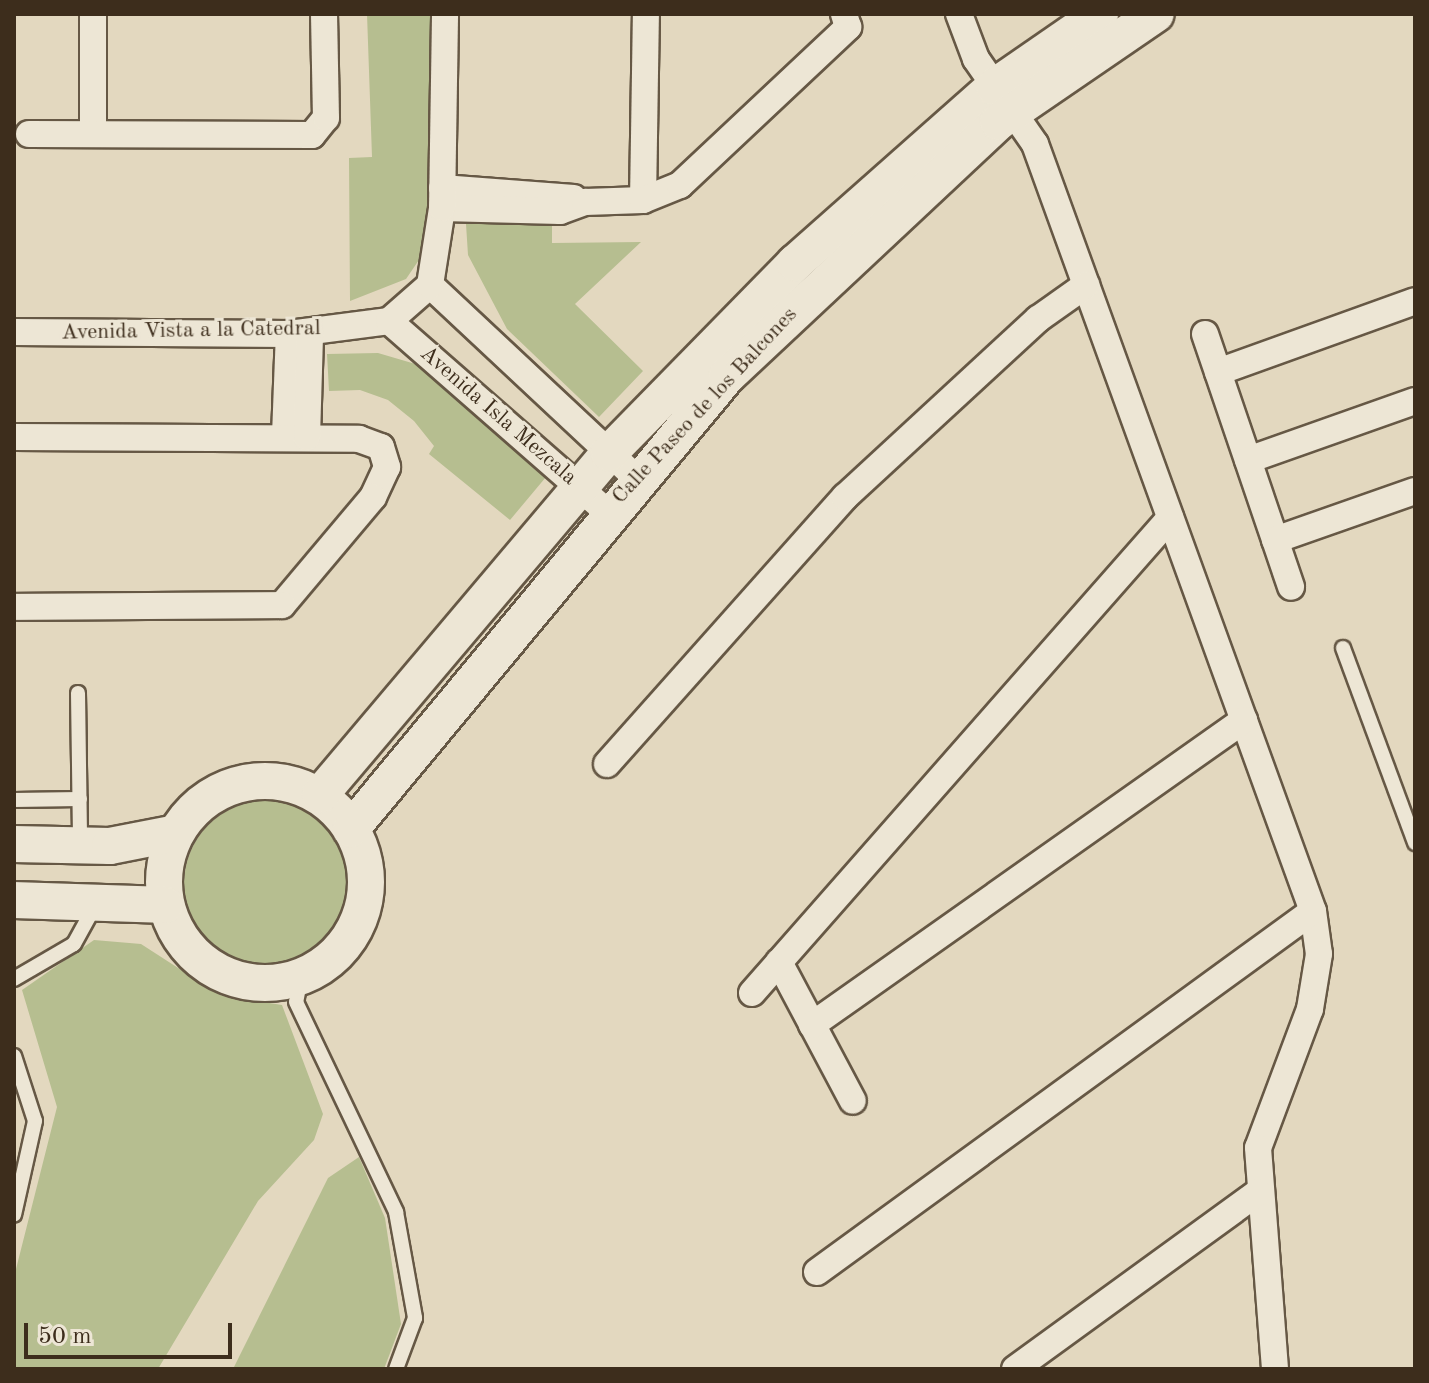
<!DOCTYPE html>
<style>
body{margin:0}
#map{position:relative;width:1429px;height:1383px;overflow:hidden;background:#e3d8bf;font-family:"Old Standard TT",serif}
div>[style]{position:absolute}
.green>*{inset:0;background:#b6be90}
.round{border-radius:50%}
.roads{filter:drop-shadow(2px 0 #665845) drop-shadow(-2px 0 #665845) drop-shadow(0 2px #665845) drop-shadow(0 -2px #665845)}
.service>*{height:14px;margin:-7px;padding:0 7px;transform-origin:7px;border-radius:7px;background:#ede6d5}
.minor>*{height:26px;margin:-13px;padding:0 13px;transform-origin:13px;border-radius:13px;background:#ede6d5}
.secondary>*{height:36px;margin:-18px;padding:0 18px;transform-origin:18px;border-radius:18px;background:#ede6d5}
.secondary>.ring{margin:-18px;padding:0;box-sizing:content-box;background:none;border:36px solid #ede6d5;border-radius:50%}
span{translate:-50% -50%;white-space:nowrap;text-align:center;line-height:1.15;-webkit-text-stroke:6px #ede6d5;paint-order:stroke}
.street-label{font-size:22px;color:#3d2d1c}
.frame{position:absolute;inset:0;border:16px solid #3d2d1c;pointer-events:none}
.scale{position:absolute;left:24px;top:1323px;width:208px;height:36px;box-sizing:border-box;border:4px solid #3d2d1c;border-top:0;padding-left:10px;font-size:24px;line-height:28px;white-space:nowrap;color:#3d2d1c;-webkit-text-stroke:6px #ede6d5;paint-order:stroke}
</style>
<div id="map">
<div class="green">
<i style="clip-path:polygon(367px 14px,431px 14px,430px 222px,423px 254px,406px 279px,350px 301px,349px 158px,372px 157px)"></i>
<i style="clip-path:polygon(552px 223px,552px 243px,641px 242px,575px 304px,643px 371px,599px 417px,507px 329px,468px 255px,466px 224px)"></i>
<i style="clip-path:polygon(378px 353px,429px 368px,546px 477px,510px 520px,429px 454px,434px 446px,414px 421px,388px 400px,360px 390px,329px 391px,327px 354px)"></i>
<i class="round" style="left:184px;top:800px;width:168px;height:168px"></i>
<i style="clip-path:polygon(94px 940px,141px 944px,220px 995px,282px 1005px,323px 1114px,314px 1140px,258px 1201px,158px 1369px,14px 1369px,14px 1277px,57px 1107px,22px 990px)"></i>
<i style="clip-path:polygon(359px 1157px,385px 1218px,401px 1324px,384px 1369px,233px 1369px,328px 1178px)"></i>
</div>
<div class="roads">
<div class="service">
<i style="left:1343px;top:648px;width:208px;rotate:69.7deg"></i>
<i style="left:78px;top:693px;width:152px;rotate:89.2deg"></i>
<i style="left:14px;top:800px;width:66px;rotate:-0.9deg"></i>
<i style="left:301px;top:977px;width:25px;rotate:101deg"></i>
<i style="left:296px;top:1002px;width:233px;rotate:64.5deg"></i>
<i style="left:396px;top:1212px;width:108px;rotate:79.8deg"></i>
<i style="left:415px;top:1318px;width:54px;rotate:110.4deg"></i>
<i style="left:14px;top:979px;width:69px;rotate:-30.3deg"></i>
<i style="left:74px;top:944px;width:46px;rotate:-61.2deg"></i>
<i style="left:14px;top:1056px;width:68px;rotate:72.1deg"></i>
<i style="left:35px;top:1121px;width:96px;rotate:102.6deg"></i>
</div>
<div class="minor">
<i style="left:959px;top:14px;width:48px;rotate:69.3deg"></i>
<i style="left:976px;top:59px;width:103px;rotate:55.2deg"></i>
<i style="left:1035px;top:144px;width:816px;rotate:70.08deg"></i>
<i style="left:1313px;top:911px;width:43px;rotate:82.1deg"></i>
<i style="left:1319px;top:954px;width:56px;rotate:99.3deg"></i>
<i style="left:1310px;top:1009px;width:148px;rotate:110.5deg"></i>
<i style="left:1258px;top:1148px;width:222px;rotate:85.6deg"></i>
<i style="left:93px;top:132px;width:118px;rotate:-90deg"></i>
<i style="left:29px;top:134px;width:283px;rotate:0.2deg"></i>
<i style="left:312px;top:135px;width:22px;rotate:-51deg"></i>
<i style="left:326px;top:118px;width:104px;rotate:-91.1deg"></i>
<i style="left:442px;top:188px;width:132px;rotate:4.3deg"></i>
<i style="left:643px;top:200px;width:186px;rotate:-89.1deg"></i>
<i style="left:442px;top:208px;width:118px;rotate:1.5deg"></i>
<i style="left:560px;top:211px;width:27px;rotate:-20deg"></i>
<i style="left:585px;top:202px;width:58px;rotate:-2deg"></i>
<i style="left:643px;top:200px;width:40px;rotate:-22deg"></i>
<i style="left:680px;top:185px;width:231px;rotate:-43.2deg"></i>
<i style="left:848px;top:27px;width:14px;rotate:-107deg"></i>
<i style="left:430px;top:285px;width:284px;rotate:43.1deg"></i>
<i style="left:389px;top:321px;width:290px;rotate:41.2deg"></i>
<i style="left:14px;top:332px;width:275px;rotate:0.4deg"></i>
<i style="left:289px;top:334px;width:101px;rotate:-7.4deg"></i>
<i style="left:389px;top:321px;width:55px;rotate:-41.3deg"></i>
<i style="left:430px;top:285px;width:78px;rotate:-81.1deg"></i>
<i style="left:442px;top:208px;width:194px;rotate:-89.1deg"></i>
<i style="left:1205px;top:334px;width:267px;rotate:71.2deg"></i>
<i style="left:1218px;top:372px;width:209px;rotate:-19.8deg"></i>
<i style="left:285px;top:436px;width:102px;rotate:-87.8deg"></i>
<i style="left:14px;top:437px;width:345px;rotate:0.3deg"></i>
<i style="left:359px;top:439px;width:23px;rotate:20deg"></i>
<i style="left:381px;top:447px;width:21px;rotate:73deg"></i>
<i style="left:387px;top:467px;width:33px;rotate:115deg"></i>
<i style="left:373px;top:497px;width:141px;rotate:130.1deg"></i>
<i style="left:282px;top:605px;width:268px;rotate:179.6deg"></i>
<i style="left:307px;top:437px;width:104px;rotate:-88.3deg"></i>
<i style="left:1248px;top:460px;width:177px;rotate:-19.5deg"></i>
<i style="left:1275px;top:540px;width:148px;rotate:-19.3deg"></i>
<i style="left:607px;top:764px;width:358px;rotate:-48.3deg"></i>
<i style="left:845px;top:497px;width:263px;rotate:-42.7deg"></i>
<i style="left:1038px;top:319px;width:59px;rotate:-35.3deg"></i>
<i style="left:779px;top:962px;width:157px;rotate:62deg"></i>
<i style="left:752px;top:993px;width:633px;rotate:-48.65deg"></i>
<i style="left:812px;top:1025px;width:529px;rotate:-35.22deg"></i>
<i style="left:817px;top:1272px;width:613px;rotate:-36.05deg"></i>
<i style="left:1015px;top:1369px;width:301px;rotate:-36deg"></i>
</div>
<div class="secondary">
<i class="ring" style="left:164px;top:781px;width:166px;height:166px"></i>
<i style="left:320px;top:795px;width:448px;rotate:-49.8deg"></i>
<i style="left:609px;top:453px;width:266px;rotate:-45.6deg"></i>
<i style="left:795px;top:263px;width:266px;rotate:-41.5deg"></i>
<i style="left:994px;top:87px;width:129px;rotate:-34.6deg"></i>
<i style="left:351px;top:829px;width:589px;rotate:-50.31deg"></i>
<i style="left:727px;top:376px;width:371px;rotate:-43.1deg"></i>
<i style="left:998px;top:122px;width:191px;rotate:-34.4deg"></i>
<i style="left:14px;top:844px;width:96px;rotate:1.2deg"></i>
<i style="left:110px;top:846px;width:67px;rotate:-11.1deg"></i>
<i style="left:14px;top:900px;width:151px;rotate:1.9deg"></i>
</div>
</div>
<div class="street-label">
<span style="left:191px;top:331px;rotate:-1deg">Avenida Vista a la Catedral</span>
<span style="left:705px;top:406px;rotate:-47deg">Calle Paseo de los Balcones</span>
<span style="left:498px;top:416px;rotate:41deg">Avenida Isla Mezcala</span>
</div>
<div class="frame"></div>
<div class="scale">50 m</div>
</div>
